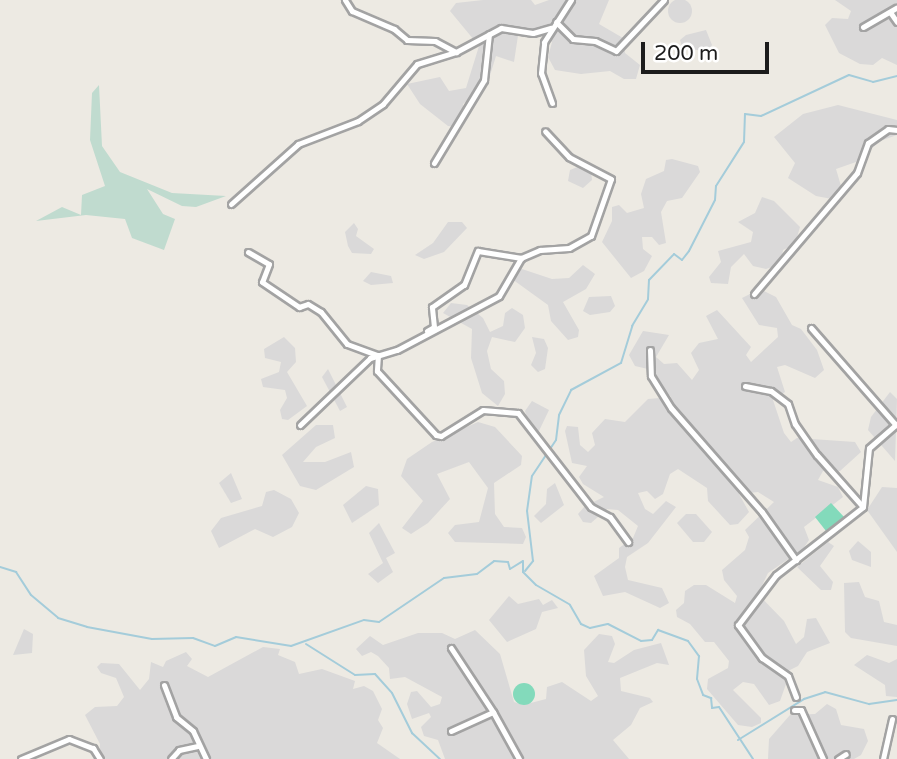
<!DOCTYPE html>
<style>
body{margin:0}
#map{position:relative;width:897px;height:759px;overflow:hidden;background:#edeae3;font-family:"Varela Round",sans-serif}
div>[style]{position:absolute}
.residential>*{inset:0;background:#dad9d9}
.round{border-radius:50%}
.wetland>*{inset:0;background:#c0dbcf}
.pitch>*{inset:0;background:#83dabb}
.stream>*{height:2px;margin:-1px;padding:0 1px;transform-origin:1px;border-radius:1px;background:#a4ccda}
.roads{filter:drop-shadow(2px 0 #a3a3a3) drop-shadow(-2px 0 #a3a3a3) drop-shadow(0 2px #a3a3a3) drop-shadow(0 -2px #a3a3a3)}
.minor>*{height:5px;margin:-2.5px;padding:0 2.5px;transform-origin:2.5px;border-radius:2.5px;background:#fff}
span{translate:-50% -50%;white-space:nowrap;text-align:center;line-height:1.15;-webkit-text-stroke:6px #fff;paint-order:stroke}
.scale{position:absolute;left:641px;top:42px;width:128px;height:32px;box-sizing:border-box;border:4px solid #1c1c1c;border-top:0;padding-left:9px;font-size:21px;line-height:24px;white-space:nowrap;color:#1c1c1c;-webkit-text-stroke:5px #fff;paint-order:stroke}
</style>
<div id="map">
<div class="residential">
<i class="round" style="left:668px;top:-1px;width:24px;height:24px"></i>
<i style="clip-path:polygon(483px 0,531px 0,535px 5px,549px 0,609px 0,599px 24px,623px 38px,625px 53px,640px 65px,636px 79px,624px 79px,610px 71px,581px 74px,555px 70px,548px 57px,552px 42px,536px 30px,519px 29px,514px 62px,496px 56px,487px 85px,463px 104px,465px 120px,461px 127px,448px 126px,420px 104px,407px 84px,440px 77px,449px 91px,466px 88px,479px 46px,450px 11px,456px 3px)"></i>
<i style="clip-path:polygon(835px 0,897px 0,897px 65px,882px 58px,873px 65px,860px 64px,839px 53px,825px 25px,832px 18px,848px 19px,851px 11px)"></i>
<i style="clip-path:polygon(706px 30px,712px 45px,707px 52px,682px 47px,680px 40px,686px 35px)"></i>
<i style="clip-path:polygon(838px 105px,897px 120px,897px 135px,880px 141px,856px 162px,836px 169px,841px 186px,832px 199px,816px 196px,788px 178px,795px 163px,774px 137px,803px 114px)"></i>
<i style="clip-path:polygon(672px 159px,698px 166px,700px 172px,682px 198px,667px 201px,661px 212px,666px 243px,659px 245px,652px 237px,642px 237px,643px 249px,652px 256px,644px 271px,631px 278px,602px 242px,612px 221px,612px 207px,619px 205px,627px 213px,644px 208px,641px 194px,646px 179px,664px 171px,666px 160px)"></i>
<i style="clip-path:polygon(580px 166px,591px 171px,592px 180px,583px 188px,568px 181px,570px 170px)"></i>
<i style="clip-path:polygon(762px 197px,774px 201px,800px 227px,795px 244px,783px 250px,781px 264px,766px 269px,753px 266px,744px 254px,731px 267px,728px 284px,711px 283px,709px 277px,721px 262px,718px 251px,751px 242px,753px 232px,738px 222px,755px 213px)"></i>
<i style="clip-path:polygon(448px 222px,462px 222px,467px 228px,444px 252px,424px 259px,415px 255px,433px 243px)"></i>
<i style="clip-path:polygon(354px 223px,358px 229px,356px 236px,374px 249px,371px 254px,352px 253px,348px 246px,345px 232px)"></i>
<i style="clip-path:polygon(583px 265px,595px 274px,586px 289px,563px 302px,579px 330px,578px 337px,568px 340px,551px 321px,548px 305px,512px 279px,519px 268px,552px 279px,569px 278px)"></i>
<i style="clip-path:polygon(371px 272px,391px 276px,393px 283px,371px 285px,363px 281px)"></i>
<i style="clip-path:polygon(760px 289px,776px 297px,792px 325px,801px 329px,817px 350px,824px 370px,815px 378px,785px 365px,777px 367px,785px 392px,773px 400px,784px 433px,791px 442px,797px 438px,855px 442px,861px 452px,840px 471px,823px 471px,818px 480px,838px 487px,843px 497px,804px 527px,809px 540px,803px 549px,768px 573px,758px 594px,784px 621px,796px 644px,804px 637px,807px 619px,816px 618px,830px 643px,807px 652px,798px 666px,782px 674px,786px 684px,780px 701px,769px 705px,754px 684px,743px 682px,733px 690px,761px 718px,761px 723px,752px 727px,738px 725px,707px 689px,708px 679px,728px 668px,729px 661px,714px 642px,705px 642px,690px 624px,677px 617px,676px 610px,684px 603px,685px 591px,694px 585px,706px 585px,735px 603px,737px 596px,724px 580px,722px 570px,745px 550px,749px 537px,745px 530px,774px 502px,758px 492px,739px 494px,749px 512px,738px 524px,730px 525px,708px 501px,707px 488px,678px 469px,670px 474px,663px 494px,655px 499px,647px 491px,638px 493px,645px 509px,653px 514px,666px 501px,676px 507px,648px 543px,627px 557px,625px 567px,628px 580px,662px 588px,669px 603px,660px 608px,625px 592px,603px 596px,594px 576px,619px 558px,619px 548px,633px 538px,638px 526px,618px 510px,607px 509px,591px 523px,583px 522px,578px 514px,585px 506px,604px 497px,583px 484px,579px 477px,587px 466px,572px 463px,565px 431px,567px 426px,578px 427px,580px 445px,588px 452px,595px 445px,592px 433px,605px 419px,625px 422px,648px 399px,671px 397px,648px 369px,635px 366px,629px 355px,643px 331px,669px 335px,656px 357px,664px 364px,677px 363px,692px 380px,699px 370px,691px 353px,699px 343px,718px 339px,706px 316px,717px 310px,751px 347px,746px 355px,751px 362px,778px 337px,777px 328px,759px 325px,742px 298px)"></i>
<i style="clip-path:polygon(611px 296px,615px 306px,610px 312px,590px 315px,583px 311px,589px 297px)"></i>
<i style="clip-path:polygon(451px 303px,467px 305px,483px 318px,490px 332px,503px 326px,505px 313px,512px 308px,523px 315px,525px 328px,515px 342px,492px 337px,487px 351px,491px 369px,504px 381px,505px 394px,498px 406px,482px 393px,471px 358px,472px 329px,443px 313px)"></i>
<i style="clip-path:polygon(284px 337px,295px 348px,296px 362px,287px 372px,307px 406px,288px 420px,282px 419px,280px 410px,287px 398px,285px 390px,263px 387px,261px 379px,279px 372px,281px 362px,265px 358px,264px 349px)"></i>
<i style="clip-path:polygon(532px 337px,544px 339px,548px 348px,545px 369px,538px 372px,531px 365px,536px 353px)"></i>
<i style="clip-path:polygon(328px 369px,347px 407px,340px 411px,322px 377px)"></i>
<i style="clip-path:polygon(890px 392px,897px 399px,895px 461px,868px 430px,871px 417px)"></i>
<i style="clip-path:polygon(532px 401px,549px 410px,538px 433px,531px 430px,525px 411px)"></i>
<i style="clip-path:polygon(478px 422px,495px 427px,522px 456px,521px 465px,494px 483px,495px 514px,504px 527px,522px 528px,526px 537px,523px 544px,455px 542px,448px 533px,455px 525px,479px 522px,488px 488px,469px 462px,437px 474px,450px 499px,428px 523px,411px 534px,402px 528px,423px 501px,401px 476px,407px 459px,432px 442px)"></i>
<i style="clip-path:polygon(316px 425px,333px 425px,335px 438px,316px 447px,303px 462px,325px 462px,351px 452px,354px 467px,316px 490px,300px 486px,282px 455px)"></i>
<i style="clip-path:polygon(231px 473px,242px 499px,231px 503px,219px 483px)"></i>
<i style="clip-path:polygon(555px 483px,564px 505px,541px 523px,534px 516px,546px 504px,547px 489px)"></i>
<i style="clip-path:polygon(366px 486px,378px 489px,379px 505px,352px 523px,343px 505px)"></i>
<i style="clip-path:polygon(882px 487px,897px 488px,897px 552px,867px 510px)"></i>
<i style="clip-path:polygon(274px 490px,291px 499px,299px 513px,292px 527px,273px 537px,255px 529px,219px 548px,211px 531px,221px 518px,262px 506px,266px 492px)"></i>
<i style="clip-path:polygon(686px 514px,696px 514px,712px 532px,704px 542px,693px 542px,677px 523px)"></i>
<i style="clip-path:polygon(379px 523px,395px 553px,386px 558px,393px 572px,378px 583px,368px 574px,383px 563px,369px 533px)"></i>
<i style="clip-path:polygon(858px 541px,871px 552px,871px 567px,852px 560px,849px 551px)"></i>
<i style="clip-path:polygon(828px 542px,834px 546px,820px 566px,833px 582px,831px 590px,821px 590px,797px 567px)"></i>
<i style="clip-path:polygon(859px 582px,865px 597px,879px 601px,884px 622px,897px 625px,897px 646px,851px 638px,845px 632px,844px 583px)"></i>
<i style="clip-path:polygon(509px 596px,518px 604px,539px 599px,543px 605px,552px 600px,558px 608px,542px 612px,536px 629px,507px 642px,489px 620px)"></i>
<i style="clip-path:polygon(24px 629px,33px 634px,32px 653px,13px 655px)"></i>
<i style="clip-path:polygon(475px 630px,500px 654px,514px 702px,523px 705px,546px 699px,547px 687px,562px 682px,591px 701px,598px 696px,586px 676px,584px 650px,599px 634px,612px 636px,615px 644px,608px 662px,614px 663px,634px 650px,661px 643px,669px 665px,657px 663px,620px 678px,621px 691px,650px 698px,653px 702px,640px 708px,631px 725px,613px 740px,629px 759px,445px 759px,438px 740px,424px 736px,421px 727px,431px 717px,429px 713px,412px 719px,407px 704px,411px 692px,417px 691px,431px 707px,440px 704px,442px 697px,405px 677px,390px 679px,389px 668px,378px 656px,371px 652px,362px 656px,356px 649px,370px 636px,383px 645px,418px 633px,442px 633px,455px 639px)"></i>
<i style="clip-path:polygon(263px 647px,280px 649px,278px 655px,295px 662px,299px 674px,322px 669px,355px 681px,353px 689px,364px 686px,373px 691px,382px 709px,378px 720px,383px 728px,377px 743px,400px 759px,99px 759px,100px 744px,85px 715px,95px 707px,117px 706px,124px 697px,116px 678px,101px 673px,97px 667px,101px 663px,119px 664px,140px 690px,149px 679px,151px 662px,163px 667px,166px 661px,186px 652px,192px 659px,187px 666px,208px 677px)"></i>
<i style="clip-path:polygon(867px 655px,889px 663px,897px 659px,897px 697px,886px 696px,885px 685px,854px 665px)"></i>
<i style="clip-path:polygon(827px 704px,836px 709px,841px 725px,864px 729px,868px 741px,861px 755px,854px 759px,768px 759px,769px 739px,790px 715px,815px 714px)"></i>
</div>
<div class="wetland">
<i style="clip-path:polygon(99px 85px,102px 146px,120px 172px,172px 193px,226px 196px,196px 207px,182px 206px,147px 189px,163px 214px,175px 219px,164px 250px,132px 238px,125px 219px,86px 215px,36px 221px,62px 207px,81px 215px,82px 195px,105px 186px,90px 140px,92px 93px)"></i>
</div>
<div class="pitch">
<i style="clip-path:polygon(831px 503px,845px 518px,826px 531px,815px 517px)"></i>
<i class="round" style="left:513px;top:683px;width:22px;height:22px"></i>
</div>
<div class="stream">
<i style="left:0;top:567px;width:17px;rotate:17deg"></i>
<i style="left:16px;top:572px;width:27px;rotate:57deg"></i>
<i style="left:31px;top:595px;width:35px;rotate:40deg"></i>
<i style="left:58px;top:618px;width:30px;rotate:17deg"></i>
<i style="left:87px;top:627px;width:66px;rotate:10.5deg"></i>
<i style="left:152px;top:639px;width:41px;rotate:-1.4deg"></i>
<i style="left:193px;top:638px;width:23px;rotate:20deg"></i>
<i style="left:215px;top:646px;width:23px;rotate:-23deg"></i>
<i style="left:236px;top:637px;width:56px;rotate:9.3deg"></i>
<i style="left:291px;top:646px;width:77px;rotate:-19.6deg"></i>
<i style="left:364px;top:620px;width:15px;rotate:8deg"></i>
<i style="left:379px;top:622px;width:78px;rotate:-34.1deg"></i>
<i style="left:444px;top:578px;width:33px;rotate:-7deg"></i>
<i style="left:477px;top:574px;width:21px;rotate:-37deg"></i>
<i style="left:494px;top:561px;width:14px;rotate:4deg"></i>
<i style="left:508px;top:562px;width:7px;rotate:74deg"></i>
<i style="left:510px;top:569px;width:15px;rotate:-32deg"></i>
<i style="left:523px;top:561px;width:11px;rotate:90deg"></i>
<i style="left:523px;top:572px;width:18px;rotate:45deg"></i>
<i style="left:536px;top:585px;width:39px;rotate:30deg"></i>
<i style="left:570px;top:605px;width:22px;rotate:60deg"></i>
<i style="left:581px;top:624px;width:10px;rotate:24deg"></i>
<i style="left:590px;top:628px;width:18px;rotate:-13deg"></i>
<i style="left:608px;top:624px;width:37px;rotate:27deg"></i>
<i style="left:641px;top:641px;width:11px;rotate:-5deg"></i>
<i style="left:652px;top:640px;width:12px;rotate:-59deg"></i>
<i style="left:658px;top:630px;width:32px;rotate:20deg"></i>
<i style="left:688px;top:641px;width:19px;rotate:54deg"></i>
<i style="left:699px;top:656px;width:23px;rotate:95deg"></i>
<i style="left:697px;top:679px;width:17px;rotate:69deg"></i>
<i style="left:703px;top:695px;width:9px;rotate:21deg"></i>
<i style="left:711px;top:698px;width:10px;rotate:84deg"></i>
<i style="left:712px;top:708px;width:7px;rotate:-8deg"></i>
<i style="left:719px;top:707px;width:62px;rotate:56.8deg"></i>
<i style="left:525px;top:571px;width:13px;rotate:-51deg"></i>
<i style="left:533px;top:561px;width:50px;rotate:-96.8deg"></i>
<i style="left:527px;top:511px;width:35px;rotate:-82deg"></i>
<i style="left:532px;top:476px;width:43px;rotate:-56.3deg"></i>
<i style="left:556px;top:440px;width:25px;rotate:-83deg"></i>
<i style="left:559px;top:415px;width:28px;rotate:-64deg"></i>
<i style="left:571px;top:390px;width:57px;rotate:-28.4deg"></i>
<i style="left:621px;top:363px;width:39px;rotate:-73deg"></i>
<i style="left:632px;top:326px;width:31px;rotate:-59deg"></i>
<i style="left:648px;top:299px;width:19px;rotate:-87deg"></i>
<i style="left:649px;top:280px;width:36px;rotate:-46deg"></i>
<i style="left:674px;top:254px;width:10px;rotate:37deg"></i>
<i style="left:682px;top:260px;width:11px;rotate:-52deg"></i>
<i style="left:689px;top:251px;width:57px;rotate:-63deg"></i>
<i style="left:715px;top:200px;width:14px;rotate:-86deg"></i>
<i style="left:716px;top:186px;width:52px;rotate:-57.5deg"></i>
<i style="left:744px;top:142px;width:28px;rotate:-88deg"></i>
<i style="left:745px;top:114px;width:16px;rotate:7deg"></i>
<i style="left:761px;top:116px;width:97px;rotate:-25deg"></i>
<i style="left:849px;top:75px;width:25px;rotate:16deg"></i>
<i style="left:873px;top:82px;width:25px;rotate:-14deg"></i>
<i style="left:306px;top:644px;width:58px;rotate:32.3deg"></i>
<i style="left:355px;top:675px;width:20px;rotate:-3deg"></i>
<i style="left:375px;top:674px;width:25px;rotate:48deg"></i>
<i style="left:392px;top:693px;width:45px;rotate:63.4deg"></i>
<i style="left:412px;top:733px;width:38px;rotate:43deg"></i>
<i style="left:738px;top:740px;width:78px;rotate:-31.8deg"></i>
<i style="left:804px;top:699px;width:22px;rotate:-18deg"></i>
<i style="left:825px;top:692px;width:46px;rotate:15.3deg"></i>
<i style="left:869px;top:704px;width:28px;rotate:-8deg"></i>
</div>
<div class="roads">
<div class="minor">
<i style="left:345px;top:0;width:13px;rotate:58deg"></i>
<i style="left:352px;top:11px;width:46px;rotate:23.2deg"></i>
<i style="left:394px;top:29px;width:17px;rotate:40deg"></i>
<i style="left:407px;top:40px;width:28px;rotate:2deg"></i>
<i style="left:435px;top:41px;width:24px;rotate:28deg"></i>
<i style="left:890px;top:12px;width:12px;rotate:55deg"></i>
<i style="left:556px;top:22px;width:24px;rotate:45deg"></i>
<i style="left:573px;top:39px;width:22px;rotate:5deg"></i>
<i style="left:595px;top:41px;width:23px;rotate:25deg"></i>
<i style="left:616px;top:51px;width:70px;rotate:-46.7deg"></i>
<i style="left:863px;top:27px;width:39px;rotate:-30deg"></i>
<i style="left:552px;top:103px;width:32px;rotate:-110deg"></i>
<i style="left:541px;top:73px;width:31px;rotate:-84deg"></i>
<i style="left:544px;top:42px;width:50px;rotate:-57.3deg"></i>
<i style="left:434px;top:163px;width:97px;rotate:-58.9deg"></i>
<i style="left:484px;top:80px;width:46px;rotate:-83.8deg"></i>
<i style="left:231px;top:204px;width:90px;rotate:-41.8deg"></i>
<i style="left:298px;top:144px;width:64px;rotate:-21deg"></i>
<i style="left:358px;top:121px;width:30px;rotate:-34deg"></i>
<i style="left:383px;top:104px;width:52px;rotate:-49.6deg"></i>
<i style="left:417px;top:64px;width:41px;rotate:-17.1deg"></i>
<i style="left:456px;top:52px;width:51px;rotate:-28.1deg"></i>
<i style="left:501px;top:28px;width:32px;rotate:9deg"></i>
<i style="left:533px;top:33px;width:19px;rotate:-16deg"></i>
<i style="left:248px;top:252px;width:24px;rotate:30deg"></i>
<i style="left:269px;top:264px;width:19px;rotate:111deg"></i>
<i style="left:262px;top:282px;width:45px;rotate:34deg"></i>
<i style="left:299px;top:307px;width:9px;rotate:-18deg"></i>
<i style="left:308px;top:304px;width:15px;rotate:32deg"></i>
<i style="left:321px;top:312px;width:41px;rotate:50.9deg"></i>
<i style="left:347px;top:344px;width:33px;rotate:20deg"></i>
<i style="left:378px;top:355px;width:16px;rotate:94deg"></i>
<i style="left:377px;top:371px;width:87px;rotate:47.3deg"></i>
<i style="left:436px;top:435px;width:5px;rotate:11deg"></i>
<i style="left:441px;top:436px;width:49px;rotate:-31.8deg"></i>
<i style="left:483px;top:410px;width:35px;rotate:5deg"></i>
<i style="left:518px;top:413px;width:119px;rotate:52.2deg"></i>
<i style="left:591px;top:507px;width:21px;rotate:28deg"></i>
<i style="left:610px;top:517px;width:31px;rotate:54deg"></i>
<i style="left:754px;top:294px;width:159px;rotate:-49.6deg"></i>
<i style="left:857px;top:173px;width:32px;rotate:-70deg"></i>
<i style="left:868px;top:143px;width:24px;rotate:-35deg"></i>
<i style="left:888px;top:129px;width:9px;rotate:6deg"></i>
<i style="left:811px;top:328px;width:129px;rotate:48.8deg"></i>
<i style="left:427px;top:331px;width:8px;rotate:-30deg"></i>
<i style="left:434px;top:327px;width:20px;rotate:-96deg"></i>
<i style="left:432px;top:307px;width:39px;rotate:-35deg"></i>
<i style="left:464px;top:285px;width:37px;rotate:-68deg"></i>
<i style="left:478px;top:251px;width:44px;rotate:9.2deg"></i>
<i style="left:521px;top:258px;width:21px;rotate:-23deg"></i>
<i style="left:540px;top:250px;width:29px;rotate:-4deg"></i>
<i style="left:569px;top:248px;width:25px;rotate:-29deg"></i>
<i style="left:591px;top:236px;width:60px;rotate:-70.7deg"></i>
<i style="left:611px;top:179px;width:47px;rotate:-152.4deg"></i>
<i style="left:569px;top:157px;width:35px;rotate:-133deg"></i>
<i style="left:650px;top:350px;width:26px;rotate:88deg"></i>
<i style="left:651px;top:376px;width:38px;rotate:58deg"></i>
<i style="left:671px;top:408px;width:138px;rotate:48.8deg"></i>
<i style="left:762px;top:512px;width:59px;rotate:54.7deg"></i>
<i style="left:745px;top:386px;width:26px;rotate:11deg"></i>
<i style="left:771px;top:391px;width:21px;rotate:37deg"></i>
<i style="left:788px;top:404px;width:21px;rotate:71deg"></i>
<i style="left:795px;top:424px;width:38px;rotate:55deg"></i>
<i style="left:817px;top:455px;width:69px;rotate:48.5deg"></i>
<i style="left:300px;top:425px;width:97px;rotate:-43.7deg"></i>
<i style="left:370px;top:358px;width:28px;rotate:-17deg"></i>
<i style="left:397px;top:350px;width:115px;rotate:-27.9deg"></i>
<i style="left:499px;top:296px;width:44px;rotate:-59.9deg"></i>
<i style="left:451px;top:648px;width:77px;rotate:56.7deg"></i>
<i style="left:164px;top:685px;width:34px;rotate:69deg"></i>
<i style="left:176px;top:717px;width:22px;rotate:39deg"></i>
<i style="left:193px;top:731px;width:31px;rotate:65deg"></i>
<i style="left:796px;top:697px;width:22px;rotate:-111deg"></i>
<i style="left:788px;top:676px;width:32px;rotate:-145deg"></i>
<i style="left:762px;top:658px;width:41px;rotate:-126deg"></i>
<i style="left:738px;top:625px;width:63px;rotate:-52.8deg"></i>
<i style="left:776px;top:575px;width:110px;rotate:-38deg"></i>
<i style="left:863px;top:507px;width:59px;rotate:-84.2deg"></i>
<i style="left:869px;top:448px;width:37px;rotate:-41deg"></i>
<i style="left:794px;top:710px;width:7px"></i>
<i style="left:801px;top:710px;width:54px;rotate:65.8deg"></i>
<i style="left:451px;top:731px;width:46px;rotate:-24.3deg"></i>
<i style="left:493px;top:712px;width:54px;rotate:61deg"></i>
<i style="left:21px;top:759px;width:52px;rotate:-22.6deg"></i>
<i style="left:69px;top:739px;width:26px;rotate:21deg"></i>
<i style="left:93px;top:748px;width:13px;rotate:58deg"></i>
<i style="left:171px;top:759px;width:12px;rotate:-48deg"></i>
<i style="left:179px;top:750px;width:19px;rotate:-12deg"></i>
<i style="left:838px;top:759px;width:9px;rotate:-32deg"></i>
<i style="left:883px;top:759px;width:41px;rotate:-77.3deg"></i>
</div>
</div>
<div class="scale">200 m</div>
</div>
